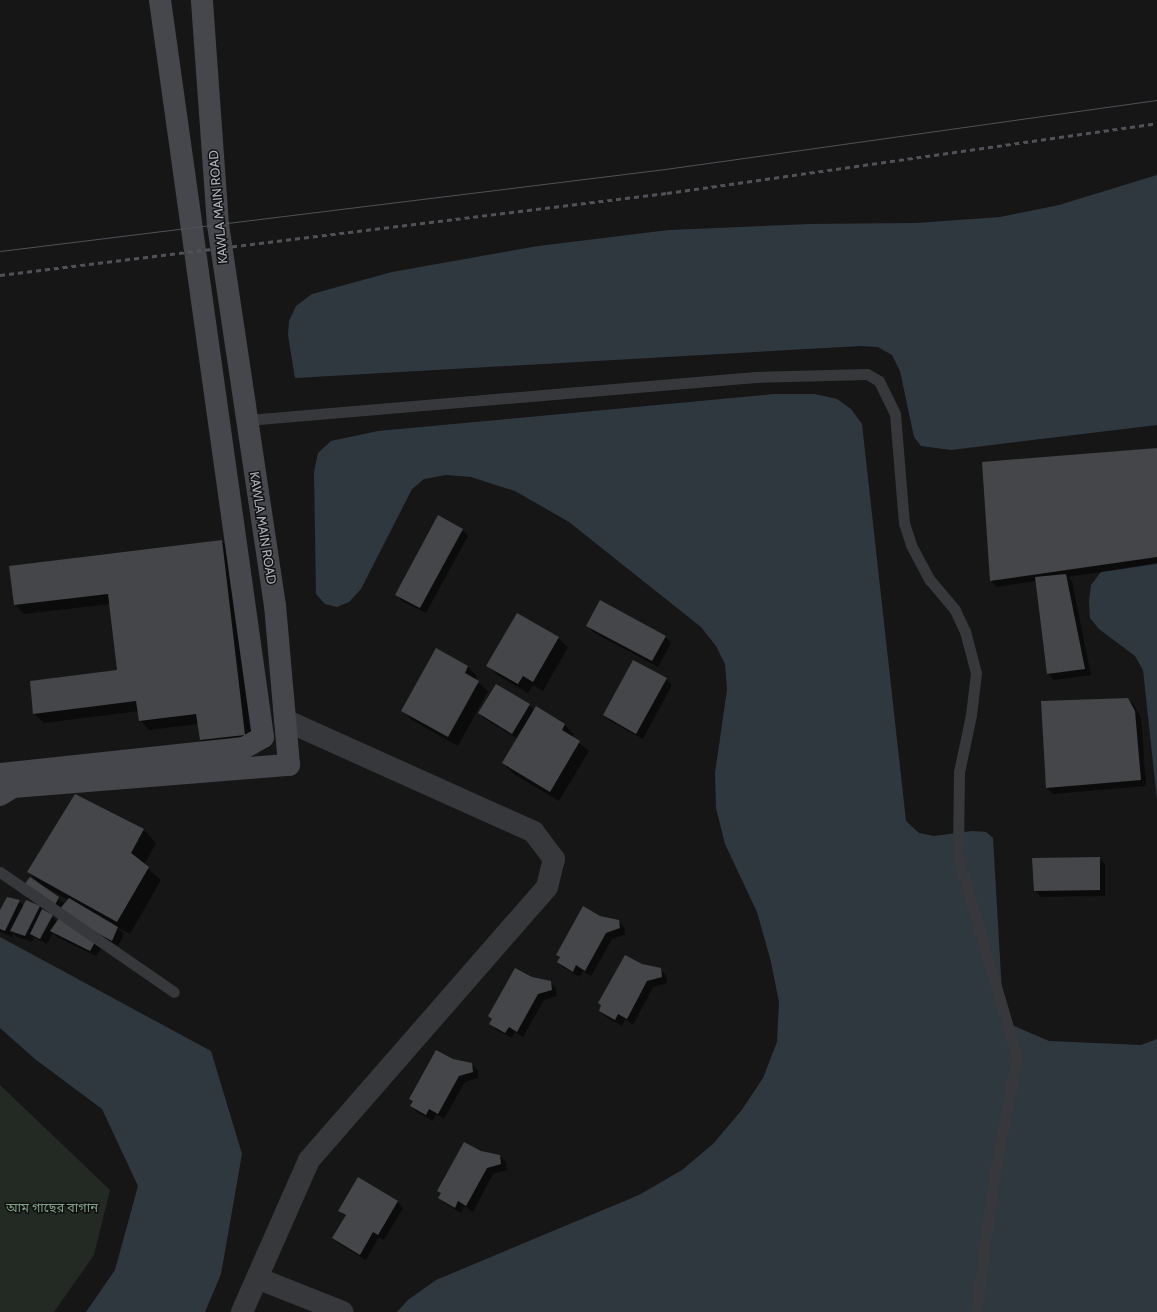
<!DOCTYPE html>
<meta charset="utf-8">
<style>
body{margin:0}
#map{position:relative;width:1157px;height:1312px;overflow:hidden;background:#161617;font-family:Cabin,"Noto Sans Bengali",sans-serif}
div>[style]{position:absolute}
.green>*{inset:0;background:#222a23}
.water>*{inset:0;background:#30383f}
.shadow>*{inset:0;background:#0007}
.building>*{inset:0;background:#45464a}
.lane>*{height:11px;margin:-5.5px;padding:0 5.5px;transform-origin:5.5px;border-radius:5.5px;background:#37383c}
.street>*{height:22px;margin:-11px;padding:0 11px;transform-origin:11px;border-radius:11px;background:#37383c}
.secondary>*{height:22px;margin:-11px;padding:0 11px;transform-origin:11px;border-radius:11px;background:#45474c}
.tram>*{height:1px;margin:-0.5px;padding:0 0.5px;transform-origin:0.5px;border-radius:0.5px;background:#505257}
.rail>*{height:3px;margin-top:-1.5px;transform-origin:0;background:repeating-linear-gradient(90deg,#505257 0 5px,transparent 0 9px)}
span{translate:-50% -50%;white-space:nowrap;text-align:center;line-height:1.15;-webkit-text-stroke:3px #111112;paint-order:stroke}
.street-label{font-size:13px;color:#a9adb6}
.park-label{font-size:13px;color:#819f82}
</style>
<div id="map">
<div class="green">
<i style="clip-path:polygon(0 1085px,110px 1190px,94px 1255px,54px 1312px,0 1312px)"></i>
</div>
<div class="water">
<i style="clip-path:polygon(1157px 175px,1157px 425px,951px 450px,921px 446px,914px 437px,900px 371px,892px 355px,878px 347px,861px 346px,295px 378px,288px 335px,289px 321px,296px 306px,312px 294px,392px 272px,538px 246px,669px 230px,810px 224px,917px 223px,1000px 217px,1059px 205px)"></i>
<i style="clip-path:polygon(775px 394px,815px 394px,837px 399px,851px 409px,862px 424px,906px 821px,919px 833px,934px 836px,972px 831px,986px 832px,993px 838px,1003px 1010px,1012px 1025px,1049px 1041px,1141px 1045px,1157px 1039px,1157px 1312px,397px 1312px,408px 1300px,436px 1280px,639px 1195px,682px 1170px,713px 1144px,741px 1111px,763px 1078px,777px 1042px,779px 1002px,771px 962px,757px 912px,725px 844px,716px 808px,715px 773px,727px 690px,725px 664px,716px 646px,701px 627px,569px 522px,515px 491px,471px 477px,446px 475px,424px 479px,412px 489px,361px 589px,349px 602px,337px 607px,325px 604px,316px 594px,314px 472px,318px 453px,331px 441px,378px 431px)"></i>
<i style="clip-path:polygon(1157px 563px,1157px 800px,1143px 670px,1135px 656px,1099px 629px,1090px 618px,1089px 602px,1091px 585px,1101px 572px)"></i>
<i style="clip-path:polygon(0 937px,211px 1051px,242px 1154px,221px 1274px,205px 1312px,86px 1312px,115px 1270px,138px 1186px,102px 1109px,35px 1059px,0 1028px)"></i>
</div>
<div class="shadow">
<i style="clip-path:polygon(1157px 449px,1157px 564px,1068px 577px,1072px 581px,1091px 675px,1054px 680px,1048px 674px,1036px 581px,997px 587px,991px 581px)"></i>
<i style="clip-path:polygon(462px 530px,468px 536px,426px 613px,402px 601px,396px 594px)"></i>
<i style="clip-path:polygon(222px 541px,231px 550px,254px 744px,210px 749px,200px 740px,198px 724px,149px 730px,140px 720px,139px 711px,44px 723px,34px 714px,118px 671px,110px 604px,24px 614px,15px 605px)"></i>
<i style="clip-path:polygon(587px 625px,665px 636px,671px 643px,658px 667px,593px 632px)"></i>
<i style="clip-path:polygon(558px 638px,568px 647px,543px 691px,533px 685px,528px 693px,497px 675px,488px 666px)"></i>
<i style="clip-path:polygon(436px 650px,468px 667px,477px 676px,475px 680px,488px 691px,458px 746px,412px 720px,403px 711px)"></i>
<i style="clip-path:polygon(666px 679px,672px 685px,643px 739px,610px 721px,604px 715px)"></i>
<i style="clip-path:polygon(1128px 699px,1134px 705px,1141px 718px,1146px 786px,1053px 794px,1047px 788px)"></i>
<i style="clip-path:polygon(529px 705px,535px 711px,537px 708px,565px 725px,574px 734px,572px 737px,589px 751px,559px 801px,512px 773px,503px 763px,518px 739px,485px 719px,479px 713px)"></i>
<i style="clip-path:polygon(evenodd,76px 795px,144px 830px,156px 843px,144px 865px,161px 880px,130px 934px,117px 927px,124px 934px,118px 946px,65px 917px,39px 883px,28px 872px,76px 795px,47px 888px,68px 900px,65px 904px,47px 890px,47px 888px)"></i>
<i style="clip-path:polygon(1099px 858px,1105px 864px,1105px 896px,1041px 897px,1035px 891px)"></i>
<i style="clip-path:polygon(19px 901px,24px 906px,40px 907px,58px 922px,103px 946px,96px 956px,57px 937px,53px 933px,47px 944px,34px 937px,32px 942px,17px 937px,13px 933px,12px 937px,0 932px,0 913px)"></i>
<i style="clip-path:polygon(599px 917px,618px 921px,624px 927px,625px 935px,612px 939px,591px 976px,583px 971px,580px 977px,564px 968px,558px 962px,560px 958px,557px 955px)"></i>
<i style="clip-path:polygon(660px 969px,666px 975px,667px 983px,653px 987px,633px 1025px,625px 1019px,622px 1026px,606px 1017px,600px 1011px,602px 1006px,599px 1003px)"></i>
<i style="clip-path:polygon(531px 978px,550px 982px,556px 988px,557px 996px,544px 1000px,523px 1037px,515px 1032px,512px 1038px,496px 1030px,490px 1023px,492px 1020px,489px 1016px)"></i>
<i style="clip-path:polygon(471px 1064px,478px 1070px,478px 1078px,465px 1082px,444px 1119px,436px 1114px,433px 1121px,417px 1112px,411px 1106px,413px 1101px,410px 1098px)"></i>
<i style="clip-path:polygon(481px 1152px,500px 1156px,506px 1162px,507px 1170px,493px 1174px,473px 1212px,464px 1206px,461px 1213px,446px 1204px,439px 1198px)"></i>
<i style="clip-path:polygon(397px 1201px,403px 1208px,384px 1240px,379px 1237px,366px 1260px,339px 1244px,333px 1238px,346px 1217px,339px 1211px)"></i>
</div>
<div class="building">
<i style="clip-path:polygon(1157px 448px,1157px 557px,990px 581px,982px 462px)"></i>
<i style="clip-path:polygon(438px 515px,463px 529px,420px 608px,395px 595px)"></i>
<i style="clip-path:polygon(222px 540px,245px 735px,200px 740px,196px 714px,139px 721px,136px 701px,33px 714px,30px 681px,117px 670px,108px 594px,14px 605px,9px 566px)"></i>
<i style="clip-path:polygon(1066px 574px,1085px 669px,1047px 674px,1035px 577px)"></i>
<i style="clip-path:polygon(600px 600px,666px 636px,652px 661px,586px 626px)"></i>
<i style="clip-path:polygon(517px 613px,559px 637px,533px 682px,523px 676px,518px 684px,486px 666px)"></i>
<i style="clip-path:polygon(436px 648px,468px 666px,465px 673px,479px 681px,448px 737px,401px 711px)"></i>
<i style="clip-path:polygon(633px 660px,667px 678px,636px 734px,603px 715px)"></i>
<i style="clip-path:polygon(496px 684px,530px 704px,512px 734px,478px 713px)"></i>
<i style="clip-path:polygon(1128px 698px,1135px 711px,1141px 780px,1046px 788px,1041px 701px)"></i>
<i style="clip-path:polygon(536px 706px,565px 724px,562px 730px,580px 741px,550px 792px,502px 763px)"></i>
<i style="clip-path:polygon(75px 794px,144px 829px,131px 853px,149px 867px,117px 922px,27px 872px)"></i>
<i style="clip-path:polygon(1100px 857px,1100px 890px,1034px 891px,1032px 858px)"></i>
<i style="clip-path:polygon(30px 877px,59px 897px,54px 907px,23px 886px)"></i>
<i style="clip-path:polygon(7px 897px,20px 900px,5px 931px,0 929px,0 910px)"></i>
<i style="clip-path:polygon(69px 898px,118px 927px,112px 941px,58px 911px)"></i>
<i style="clip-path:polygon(26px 900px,40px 906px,25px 936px,10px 931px)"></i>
<i style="clip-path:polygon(583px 906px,600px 916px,619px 920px,620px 928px,606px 933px,585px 971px,576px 965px,573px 972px,557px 962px,560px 957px,556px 955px)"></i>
<i style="clip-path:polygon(42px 909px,53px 915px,40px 939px,30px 934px)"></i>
<i style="clip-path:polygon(59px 918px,97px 939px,90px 951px,50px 931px)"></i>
<i style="clip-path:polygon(625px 955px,642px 964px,661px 968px,662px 977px,647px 981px,627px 1019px,618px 1014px,615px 1020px,599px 1011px,601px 1005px,598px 1003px)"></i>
<i style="clip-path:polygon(515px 968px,532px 977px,551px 981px,552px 990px,538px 994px,517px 1032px,509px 1027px,505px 1033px,489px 1024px,492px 1019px,488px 1016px)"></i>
<i style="clip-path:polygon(436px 1050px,453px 1059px,472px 1063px,473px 1072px,459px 1076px,438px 1114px,429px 1109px,426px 1115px,410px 1106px,413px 1101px,409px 1099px)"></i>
<i style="clip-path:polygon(464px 1142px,481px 1151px,500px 1155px,501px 1164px,487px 1168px,466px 1206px,458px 1201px,455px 1208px,438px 1198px,441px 1193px,437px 1191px)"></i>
<i style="clip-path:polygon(358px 1177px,398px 1201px,378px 1235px,373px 1232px,360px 1255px,332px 1238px,346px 1215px,338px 1211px)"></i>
</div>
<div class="lane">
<i style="left:247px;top:420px;width:510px;rotate:-4.84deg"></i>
<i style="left:755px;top:377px;width:112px;rotate:-1.5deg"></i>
<i style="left:867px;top:374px;width:14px;rotate:30deg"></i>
<i style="left:879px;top:381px;width:37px;rotate:64deg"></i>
<i style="left:895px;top:414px;width:109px;rotate:85.3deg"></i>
<i style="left:904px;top:523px;width:23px;rotate:72deg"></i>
<i style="left:911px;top:545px;width:40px;rotate:62deg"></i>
<i style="left:930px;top:580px;width:39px;rotate:50deg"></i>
<i style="left:955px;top:610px;width:23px;rotate:65deg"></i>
<i style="left:965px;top:631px;width:43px;rotate:75.3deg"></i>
<i style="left:976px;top:673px;width:42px;rotate:96.8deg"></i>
<i style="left:971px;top:715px;width:58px;rotate:101.9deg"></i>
<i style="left:959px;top:772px;width:85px;rotate:90.7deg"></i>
<i style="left:958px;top:857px;width:209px;rotate:73.6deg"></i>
<i style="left:1017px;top:1057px;width:122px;rotate:100.9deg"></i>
<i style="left:994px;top:1177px;width:136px;rotate:97.6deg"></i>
<i style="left:0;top:872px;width:211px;rotate:34.6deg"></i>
</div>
<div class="street">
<i style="left:257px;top:1278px;width:92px;rotate:21.6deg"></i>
<i style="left:242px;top:1312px;width:166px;rotate:-66.2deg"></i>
<i style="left:309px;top:1160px;width:362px;rotate:-48.9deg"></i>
<i style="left:547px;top:887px;width:29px;rotate:-76deg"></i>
<i style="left:554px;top:859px;width:34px;rotate:-127deg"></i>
<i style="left:534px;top:832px;width:273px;rotate:-155.8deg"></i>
</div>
<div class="secondary">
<i style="left:0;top:774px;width:245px;rotate:-6.1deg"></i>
<i style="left:244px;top:748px;width:22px;rotate:-30deg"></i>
<i style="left:263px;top:737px;width:744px;rotate:-97.96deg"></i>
<i style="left:0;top:795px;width:15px;rotate:-32deg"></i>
<i style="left:13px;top:787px;width:277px;rotate:-4.6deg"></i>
<i style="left:289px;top:765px;width:160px;rotate:-95deg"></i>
<i style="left:275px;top:606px;width:385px;rotate:-98.5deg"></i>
<i style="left:218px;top:225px;width:226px;rotate:-94.1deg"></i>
</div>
<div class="tram">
<i style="left:0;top:251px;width:670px;rotate:-7.03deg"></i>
<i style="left:665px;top:169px;width:497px;rotate:-8deg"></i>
</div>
<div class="rail">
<i style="left:0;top:275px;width:672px;rotate:-7.01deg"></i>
<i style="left:667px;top:193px;width:495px;rotate:-8.1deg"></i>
</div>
<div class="street-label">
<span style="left:218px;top:207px;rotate:-95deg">KAWLA MAIN ROAD</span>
<span style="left:263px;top:528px;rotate:81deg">KAWLA MAIN ROAD</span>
</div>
<div class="park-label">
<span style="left:52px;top:1207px">আম গাছের বাগান</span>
</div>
</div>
